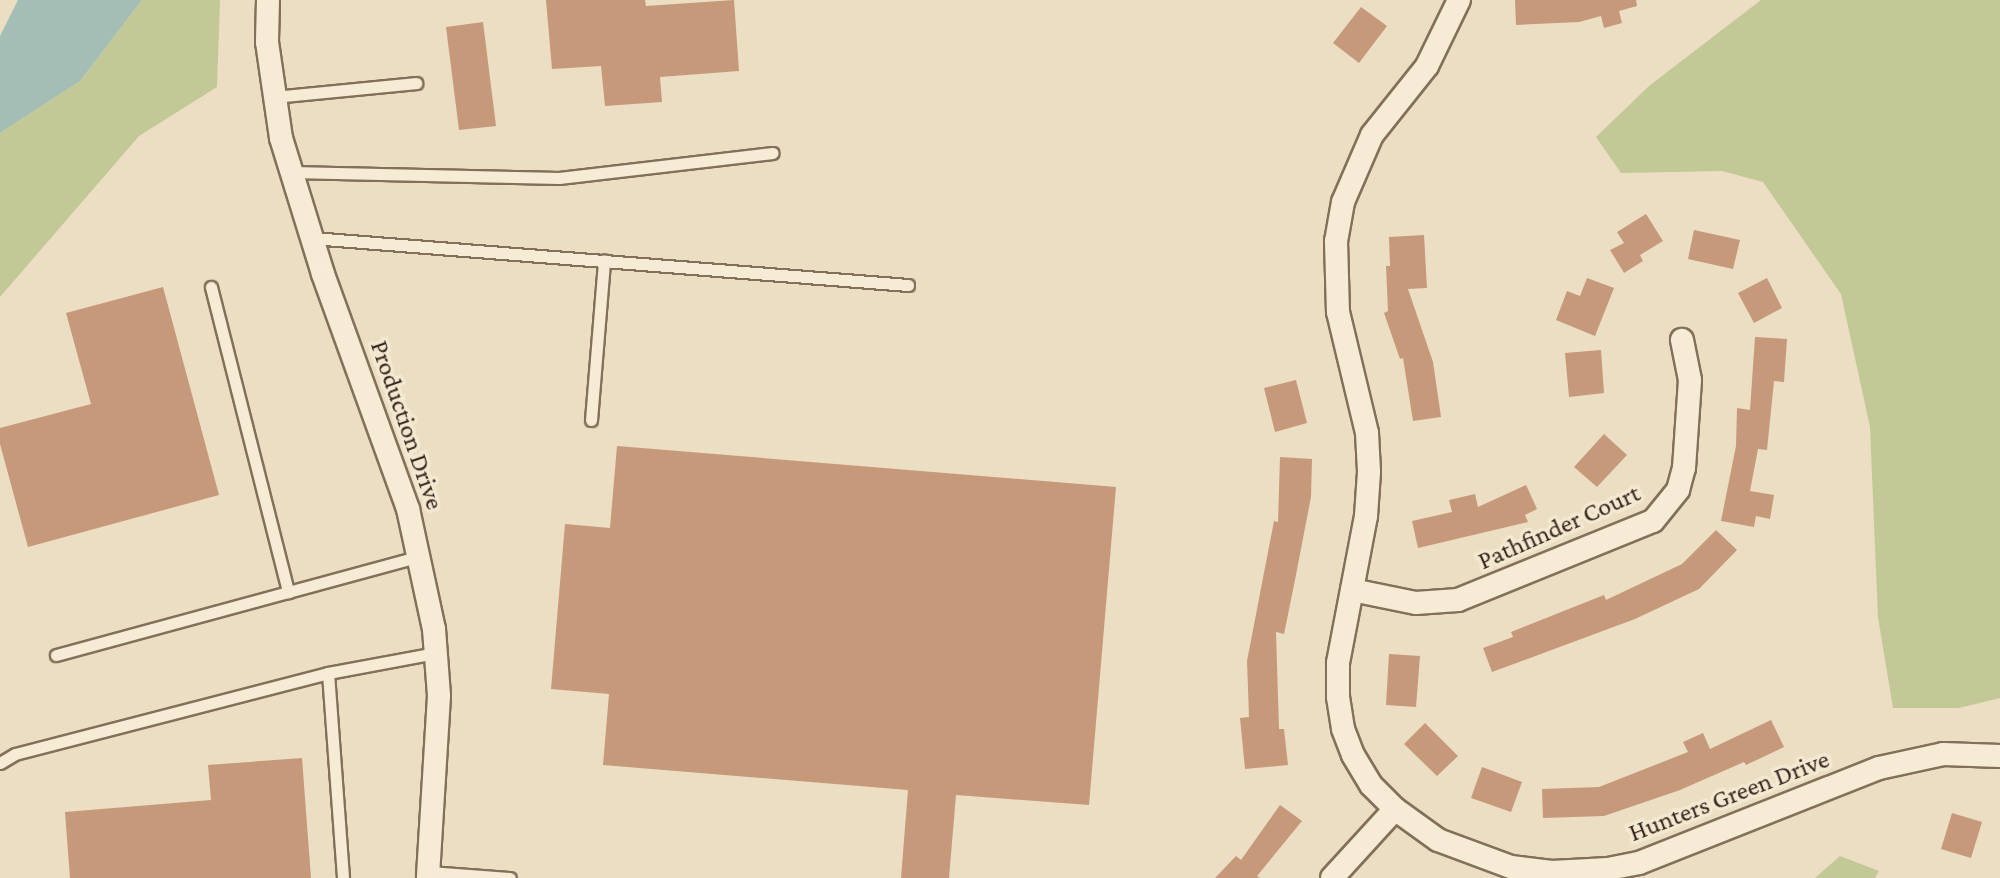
<!DOCTYPE html>
<style>
body{margin:0}
#map{position:relative;width:2000px;height:878px;overflow:hidden;background:#ebdec2;font-family:"Crimson Pro",serif}
div>[style]{position:absolute}
.green>*{inset:0;background:#c3c897}
.water>*{inset:0;background:#a4beb6}
.building>*{inset:0;background:#c6997b}
.roads{filter:drop-shadow(2px 0 #83705b) drop-shadow(-2px 0 #83705b) drop-shadow(0 2px #83705b) drop-shadow(0 -2px #83705b)}
.lane>*{height:11px;margin:-5.5px;padding:0 5.5px;transform-origin:5.5px;border-radius:5.5px;background:#f6ecd5}
.street>*{height:22px;margin:-11px;padding:0 11px;transform-origin:11px;border-radius:11px;background:#f6ecd5}
span{translate:-50% -50%;white-space:nowrap;text-align:center;line-height:1.15;-webkit-text-stroke:7px #f3e9d1;paint-order:stroke}
.street-label{font-size:26px;color:#34281e}
</style>
<div id="map">
<div class="green">
<i style="clip-path:polygon(142px 0,220px 0,217px 87px,139px 136px,0 297px,0 133px,80px 81px)"></i>
<i style="clip-path:polygon(1761px 0,2000px 0,2000px 698px,1959px 708px,1893px 708px,1878px 617px,1870px 427px,1841px 294px,1763px 182px,1722px 171px,1621px 173px,1596px 137px,1649px 86px)"></i>
<i style="clip-path:polygon(1840px 856px,1879px 871px,1875px 878px,1815px 878px)"></i>
</div>
<div class="water">
<i style="clip-path:polygon(18px 0,142px 0,80px 81px,0 133px,0 36px)"></i>
</div>
<div class="building">
<i style="clip-path:polygon(546px 0,645px 0,646px 6px,734px 0,739px 71px,660px 77px,662px 102px,605px 106px,601px 66px,552px 69px)"></i>
<i style="clip-path:polygon(1515px 0,1636px 0,1637px 6px,1619px 11px,1622px 23px,1604px 28px,1601px 16px,1579px 22px,1516px 25px)"></i>
<i style="clip-path:polygon(1361px 7px,1387px 26px,1359px 63px,1333px 43px)"></i>
<i style="clip-path:polygon(483px 22px,496px 126px,459px 130px,446px 27px)"></i>
<i style="clip-path:polygon(1646px 214px,1663px 241px,1640px 255px,1643px 261px,1624px 273px,1610px 250px,1624px 243px,1617px 232px)"></i>
<i style="clip-path:polygon(1694px 230px,1740px 240px,1733px 269px,1688px 259px)"></i>
<i style="clip-path:polygon(1424px 235px,1427px 288px,1408px 289px,1433px 362px,1441px 417px,1413px 421px,1403px 358px,1400px 359px,1384px 313px,1388px 311px,1386px 266px,1390px 266px,1389px 237px)"></i>
<i style="clip-path:polygon(1587px 278px,1614px 288px,1595px 336px,1556px 320px,1567px 291px,1580px 296px)"></i>
<i style="clip-path:polygon(1767px 278px,1782px 308px,1754px 323px,1738px 293px)"></i>
<i style="clip-path:polygon(163px 287px,219px 495px,28px 547px,0 444px,0 428px,91px 404px,66px 313px)"></i>
<i style="clip-path:polygon(1755px 337px,1787px 339px,1784px 382px,1774px 381px,1767px 450px,1758px 449px,1750px 491px,1774px 495px,1770px 519px,1756px 516px,1754px 527px,1721px 521px,1736px 446px,1737px 408px,1750px 410px)"></i>
<i style="clip-path:polygon(1601px 350px,1604px 393px,1569px 397px,1565px 353px)"></i>
<i style="clip-path:polygon(1296px 380px,1307px 423px,1275px 432px,1264px 388px)"></i>
<i style="clip-path:polygon(1604px 434px,1627px 455px,1597px 487px,1574px 467px)"></i>
<i style="clip-path:polygon(617px 446px,1116px 487px,1089px 805px,956px 795px,949px 878px,901px 878px,908px 790px,603px 765px,609px 694px,551px 689px,565px 524px,610px 528px)"></i>
<i style="clip-path:polygon(1280px 457px,1312px 459px,1311px 497px,1294px 585px,1284px 634px,1276px 632px,1279px 729px,1284px 729px,1288px 765px,1245px 769px,1240px 718px,1249px 717px,1247px 661px,1274px 521px,1278px 522px)"></i>
<i style="clip-path:polygon(1526px 485px,1537px 509px,1525px 515px,1528px 522px,1418px 548px,1412px 521px,1452px 512px,1449px 500px,1475px 494px,1478px 507px)"></i>
<i style="clip-path:polygon(1716px 530px,1737px 550px,1699px 589px,1635px 619px,1492px 672px,1483px 648px,1513px 637px,1511px 632px,1604px 595px,1606px 600px,1682px 564px)"></i>
<i style="clip-path:polygon(1389px 654px,1420px 656px,1416px 707px,1386px 705px)"></i>
<i style="clip-path:polygon(1771px 720px,1784px 747px,1746px 765px,1744px 762px,1680px 790px,1604px 816px,1543px 818px,1542px 789px,1599px 787px,1688px 752px,1683px 742px,1703px 733px,1710px 749px)"></i>
<i style="clip-path:polygon(1425px 723px,1458px 756px,1437px 776px,1404px 744px)"></i>
<i style="clip-path:polygon(302px 758px,311px 878px,70px 878px,65px 812px,211px 800px,208px 765px)"></i>
<i style="clip-path:polygon(1482px 767px,1522px 782px,1511px 812px,1471px 798px)"></i>
<i style="clip-path:polygon(1280px 805px,1302px 821px,1257px 876px,1260px 878px,1215px 878px,1236px 856px,1241px 860px)"></i>
<i style="clip-path:polygon(1952px 813px,1982px 822px,1971px 858px,1941px 849px)"></i>
</div>
<div class="roads">
<div class="lane">
<i style="left:274px;top:97px;width:143px;rotate:-5.6deg"></i>
<i style="left:291px;top:172px;width:268px;rotate:1.3deg"></i>
<i style="left:559px;top:178px;width:215px;rotate:-6.7deg"></i>
<i style="left:312px;top:238px;width:598px;rotate:4.51deg"></i>
<i style="left:211px;top:287px;width:315px;rotate:75.8deg"></i>
<i style="left:591px;top:420px;width:160px;rotate:-85.3deg"></i>
<i style="left:56px;top:655px;width:378px;rotate:-15.2deg"></i>
<i style="left:328px;top:673px;width:206px;rotate:85.8deg"></i>
<i style="left:0;top:763px;width:17px;rotate:-31deg"></i>
<i style="left:15px;top:754px;width:323px;rotate:-14.5deg"></i>
<i style="left:328px;top:673px;width:110px;rotate:-10.5deg"></i>
<i style="left:428px;top:872px;width:82px;rotate:4.2deg"></i>
</div>
<div class="street">
<i style="left:268px;top:0;width:42px;rotate:91.4deg"></i>
<i style="left:267px;top:42px;width:97px;rotate:81.7deg"></i>
<i style="left:281px;top:138px;width:142px;rotate:72.8deg"></i>
<i style="left:323px;top:274px;width:250px;rotate:70.1deg"></i>
<i style="left:408px;top:509px;width:123px;rotate:77.8deg"></i>
<i style="left:434px;top:629px;width:67px;rotate:85.7deg"></i>
<i style="left:439px;top:696px;width:182px;rotate:93.5deg"></i>
<i style="left:1459px;top:0;width:73px;rotate:115.9deg"></i>
<i style="left:1427px;top:66px;width:88px;rotate:128.6deg"></i>
<i style="left:1372px;top:135px;width:73px;rotate:113.4deg"></i>
<i style="left:1343px;top:202px;width:40px;rotate:100deg"></i>
<i style="left:1336px;top:241px;width:71px;rotate:88.4deg"></i>
<i style="left:1338px;top:312px;width:124px;rotate:76.5deg"></i>
<i style="left:1367px;top:433px;width:39px;rotate:87deg"></i>
<i style="left:1369px;top:472px;width:44px;rotate:93.9deg"></i>
<i style="left:1366px;top:516px;width:150px;rotate:100.8deg"></i>
<i style="left:1338px;top:663px;width:34px;rotate:90deg"></i>
<i style="left:1338px;top:697px;width:32px;rotate:81deg"></i>
<i style="left:1343px;top:729px;width:28px;rotate:69deg"></i>
<i style="left:1353px;top:755px;width:35px;rotate:59deg"></i>
<i style="left:1371px;top:785px;width:34px;rotate:45deg"></i>
<i style="left:1395px;top:809px;width:53px;rotate:35.8deg"></i>
<i style="left:1438px;top:840px;width:78px;rotate:20.3deg"></i>
<i style="left:1511px;top:867px;width:41px;rotate:7deg"></i>
<i style="left:1552px;top:872px;width:56px;rotate:-3.1deg"></i>
<i style="left:1608px;top:869px;width:32px;rotate:-11deg"></i>
<i style="left:1639px;top:863px;width:258px;rotate:-21.6deg"></i>
<i style="left:1879px;top:768px;width:66px;rotate:-12.3deg"></i>
<i style="left:1943px;top:754px;width:57px;rotate:2deg"></i>
<i style="left:1352px;top:590px;width:65px;rotate:11.5deg"></i>
<i style="left:1416px;top:603px;width:42px;rotate:-4.1deg"></i>
<i style="left:1458px;top:600px;width:210px;rotate:-22.1deg"></i>
<i style="left:1653px;top:521px;width:40px;rotate:-51deg"></i>
<i style="left:1678px;top:490px;width:23px;rotate:-75deg"></i>
<i style="left:1684px;top:468px;width:88px;rotate:-86.1deg"></i>
<i style="left:1690px;top:380px;width:41px;rotate:-101.3deg"></i>
<i style="left:1332px;top:878px;width:93px;rotate:-47.6deg"></i>
</div>
</div>
<div class="street-label">
<span style="left:407px;top:425px;rotate:71deg">Production Drive</span>
<span style="left:1559px;top:527px;rotate:-24deg">Pathfinder Court</span>
<span style="left:1729px;top:796px;rotate:-21deg">Hunters Green Drive</span>
</div>
</div>
